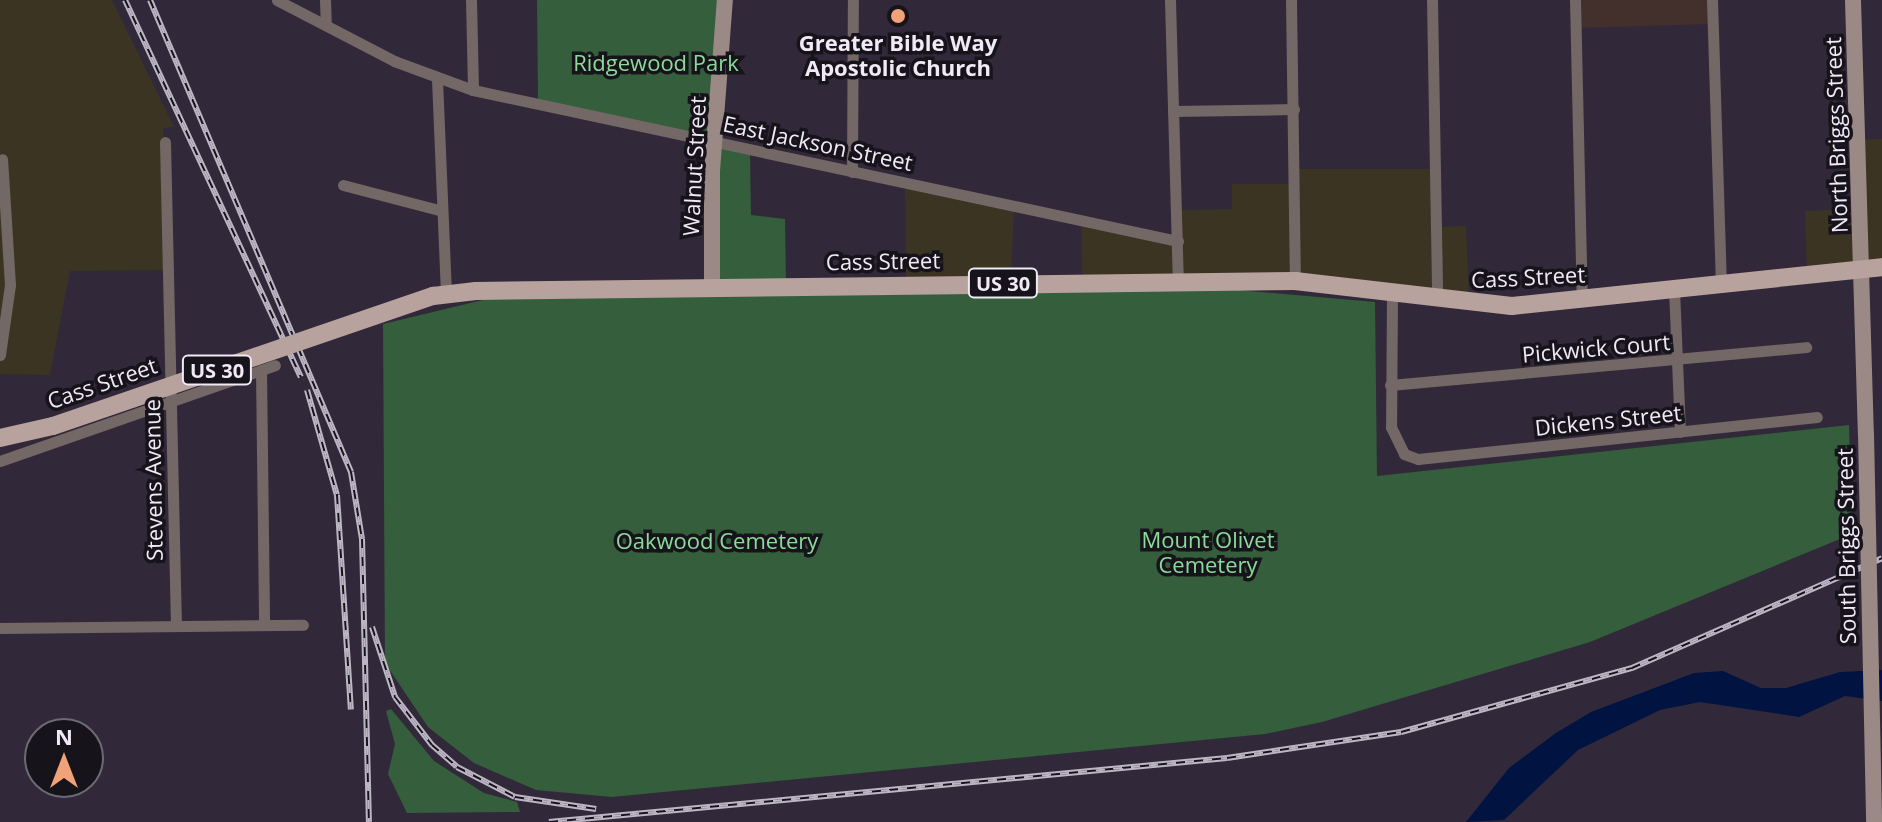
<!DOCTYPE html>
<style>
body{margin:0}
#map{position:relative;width:1882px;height:822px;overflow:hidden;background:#31293a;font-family:"Open Sans",sans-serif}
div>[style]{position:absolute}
.commercial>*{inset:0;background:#3b3423}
.education>*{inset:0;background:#432f2b}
.green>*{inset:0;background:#345e3c}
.water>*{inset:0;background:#001341}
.street>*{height:11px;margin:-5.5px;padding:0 5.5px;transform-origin:5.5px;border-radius:5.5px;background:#736865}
.secondary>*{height:16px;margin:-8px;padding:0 8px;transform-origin:8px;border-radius:8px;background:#9a8985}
.primary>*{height:18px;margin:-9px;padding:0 9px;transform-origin:9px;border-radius:9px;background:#b8a29d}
.rail>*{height:6px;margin-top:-3px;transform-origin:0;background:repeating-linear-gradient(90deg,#17131b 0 9px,#bdb6c4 0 18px);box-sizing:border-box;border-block:2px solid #bdb6c4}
.secondary-bridge>*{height:16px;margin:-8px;padding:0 8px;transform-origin:8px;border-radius:8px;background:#9a8985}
.primary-bridge>*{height:18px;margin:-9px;padding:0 9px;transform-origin:9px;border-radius:9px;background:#b8a29d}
.dots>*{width:22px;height:22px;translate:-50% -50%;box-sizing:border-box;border:4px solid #17131b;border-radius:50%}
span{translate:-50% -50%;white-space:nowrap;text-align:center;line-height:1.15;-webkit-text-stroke:7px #17131b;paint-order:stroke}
.shield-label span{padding:2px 6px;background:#17131b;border:2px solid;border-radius:6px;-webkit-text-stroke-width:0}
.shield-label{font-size:20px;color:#f0eaf6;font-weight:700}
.poi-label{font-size:22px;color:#f0eaf6;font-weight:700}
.park-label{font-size:22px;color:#8adb99}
.street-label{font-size:22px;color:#f0eaf6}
.north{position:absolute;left:24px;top:718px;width:80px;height:80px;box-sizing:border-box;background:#17131b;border:2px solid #6e6973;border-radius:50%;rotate:0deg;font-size:22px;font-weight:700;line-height:32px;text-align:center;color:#f0eaf6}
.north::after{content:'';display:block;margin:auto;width:28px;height:36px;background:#f0a378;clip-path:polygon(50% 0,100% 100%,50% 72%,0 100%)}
</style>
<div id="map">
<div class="commercial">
<i style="clip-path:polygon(0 0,112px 0,174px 127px,163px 128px,165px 270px,70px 271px,50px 375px,0 374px)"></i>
<i style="clip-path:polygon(1882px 139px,1882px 266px,1807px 273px,1805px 211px,1859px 209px,1857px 140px)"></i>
<i style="clip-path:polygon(1296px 169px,1435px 169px,1435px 227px,1466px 226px,1469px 303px,1391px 293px,1082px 281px,1081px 221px,1177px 242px,1177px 210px,1232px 209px,1232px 184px,1296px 184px)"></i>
<i style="clip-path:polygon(905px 184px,1014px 206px,1011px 282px,906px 283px)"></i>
</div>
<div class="education">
<i style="clip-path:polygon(1577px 0,1710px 0,1711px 24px,1577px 28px)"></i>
</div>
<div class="green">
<i style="clip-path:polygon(537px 0,724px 0,715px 141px,538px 102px)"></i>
<i style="clip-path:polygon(716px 142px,750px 150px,751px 215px,785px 219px,786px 285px,713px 286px)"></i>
<i style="clip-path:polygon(1239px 290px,1375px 302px,1377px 476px,1849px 425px,1852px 534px,1590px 642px,1322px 722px,1265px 734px,612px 797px,536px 790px,474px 763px,428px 727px,385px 663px,383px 324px,487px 299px)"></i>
<i style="clip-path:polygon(391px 709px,434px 761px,484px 793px,517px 802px,520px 812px,407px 813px,388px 774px,395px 744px,386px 711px)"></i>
</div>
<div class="water">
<i style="clip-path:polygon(1882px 670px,1882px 701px,1845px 696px,1799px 717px,1700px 702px,1660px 710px,1578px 750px,1504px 820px,1466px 822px,1509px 768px,1556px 733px,1591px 712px,1694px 673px,1723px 671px,1761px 688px,1786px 688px,1840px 672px)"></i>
</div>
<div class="street">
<i style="left:277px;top:0;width:132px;rotate:27.5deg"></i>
<i style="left:394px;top:61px;width:84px;rotate:20.2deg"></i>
<i style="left:473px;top:90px;width:721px;rotate:12.09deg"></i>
<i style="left:325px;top:0;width:25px;rotate:88deg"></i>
<i style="left:471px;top:0;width:90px;rotate:88.7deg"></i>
<i style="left:1170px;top:0;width:281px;rotate:88.4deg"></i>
<i style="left:1291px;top:0;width:281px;rotate:89.2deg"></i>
<i style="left:1432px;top:0;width:300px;rotate:89deg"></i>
<i style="left:1575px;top:0;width:299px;rotate:88.7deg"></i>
<i style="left:1712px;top:0;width:283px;rotate:88.2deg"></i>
<i style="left:437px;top:79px;width:215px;rotate:87.6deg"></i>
<i style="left:1173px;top:111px;width:121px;rotate:-0.9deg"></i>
<i style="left:165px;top:142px;width:483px;rotate:88.7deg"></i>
<i style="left:852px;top:172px;width:172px;rotate:-89.7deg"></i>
<i style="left:343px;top:185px;width:99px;rotate:14.6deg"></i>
<i style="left:1674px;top:289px;width:143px;rotate:87.6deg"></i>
<i style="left:1392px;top:294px;width:133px;rotate:90.4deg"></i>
<i style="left:1391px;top:427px;width:30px;rotate:64deg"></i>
<i style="left:1404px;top:454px;width:15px;rotate:20deg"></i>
<i style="left:1418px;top:459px;width:401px;rotate:-6deg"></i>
<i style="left:0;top:355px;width:71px;rotate:-81.9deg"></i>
<i style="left:10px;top:285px;width:126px;rotate:-93.6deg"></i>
<i style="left:261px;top:370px;width:255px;rotate:89.3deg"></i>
<i style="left:1390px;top:385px;width:418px;rotate:-5.2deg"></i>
<i style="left:0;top:461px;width:291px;rotate:-19.2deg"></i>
<i style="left:0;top:628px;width:303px;rotate:-0.6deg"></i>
</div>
<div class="secondary">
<i style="left:1853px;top:0;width:434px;rotate:88.3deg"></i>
<i style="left:712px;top:287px;width:116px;rotate:-90deg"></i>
<i style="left:712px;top:171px;width:171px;rotate:-85.7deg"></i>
</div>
<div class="primary">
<i style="left:433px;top:296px;width:43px;rotate:-6.6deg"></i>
<i style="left:476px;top:291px;width:819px;rotate:-0.7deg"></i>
<i style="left:1295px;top:281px;width:218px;rotate:6.6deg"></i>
<i style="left:1512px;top:306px;width:372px;rotate:-6deg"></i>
</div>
<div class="rail">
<i style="left:125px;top:0;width:416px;rotate:65deg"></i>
<i style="left:150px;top:0;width:513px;rotate:66.93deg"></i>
<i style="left:351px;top:472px;width:68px;rotate:80.7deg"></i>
<i style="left:362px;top:539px;width:283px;rotate:88.6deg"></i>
<i style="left:307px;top:390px;width:109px;rotate:74.1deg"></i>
<i style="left:337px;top:495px;width:215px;rotate:86.3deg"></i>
<i style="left:372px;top:627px;width:74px;rotate:71.8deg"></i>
<i style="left:395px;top:697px;width:61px;rotate:52.4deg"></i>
<i style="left:432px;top:745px;width:33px;rotate:41deg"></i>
<i style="left:457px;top:767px;width:65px;rotate:27.3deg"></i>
<i style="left:515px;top:797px;width:82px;rotate:8.4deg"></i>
<i style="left:549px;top:822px;width:681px;rotate:-5.39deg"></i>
<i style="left:1227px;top:758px;width:176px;rotate:-8.5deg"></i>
<i style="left:1401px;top:732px;width:240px;rotate:-15.5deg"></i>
<i style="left:1632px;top:668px;width:273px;rotate:-23.7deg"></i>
</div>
<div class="secondary-bridge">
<i style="left:1866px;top:434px;width:388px;rotate:88.8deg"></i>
</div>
<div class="primary-bridge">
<i style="left:0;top:438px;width:54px;rotate:-12.8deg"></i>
<i style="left:53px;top:426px;width:402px;rotate:-18.9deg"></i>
</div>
<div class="dots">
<i style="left:898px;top:16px;background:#f0a378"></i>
</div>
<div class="shield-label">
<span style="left:1003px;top:283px">US 30</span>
<span style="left:217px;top:370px">US 30</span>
</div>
<div class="poi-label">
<span style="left:898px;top:55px">Greater Bible Way<br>Apostolic Church</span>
</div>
<div class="park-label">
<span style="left:656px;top:63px">Ridgewood Park</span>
<span style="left:1208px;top:552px">Mount Olivet<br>Cemetery</span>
<span style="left:717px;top:541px">Oakwood Cemetery</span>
</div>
<div class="street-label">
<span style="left:1836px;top:135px;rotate:-92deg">North Briggs Street</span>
<span style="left:818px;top:143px;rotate:12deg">East Jackson Street</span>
<span style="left:694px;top:166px;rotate:-87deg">Walnut Street</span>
<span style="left:883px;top:261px;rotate:-1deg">Cass Street</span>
<span style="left:1528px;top:277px;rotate:-3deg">Cass Street</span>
<span style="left:1596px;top:348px;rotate:-5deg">Pickwick Court</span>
<span style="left:102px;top:383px;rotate:-19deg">Cass Street</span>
<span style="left:1608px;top:420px;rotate:-6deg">Dickens Street</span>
<span style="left:153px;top:480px;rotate:-91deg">Stevens Avenue</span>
<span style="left:1846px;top:546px;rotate:-91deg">South Briggs Street</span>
</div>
<div class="north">N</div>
</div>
